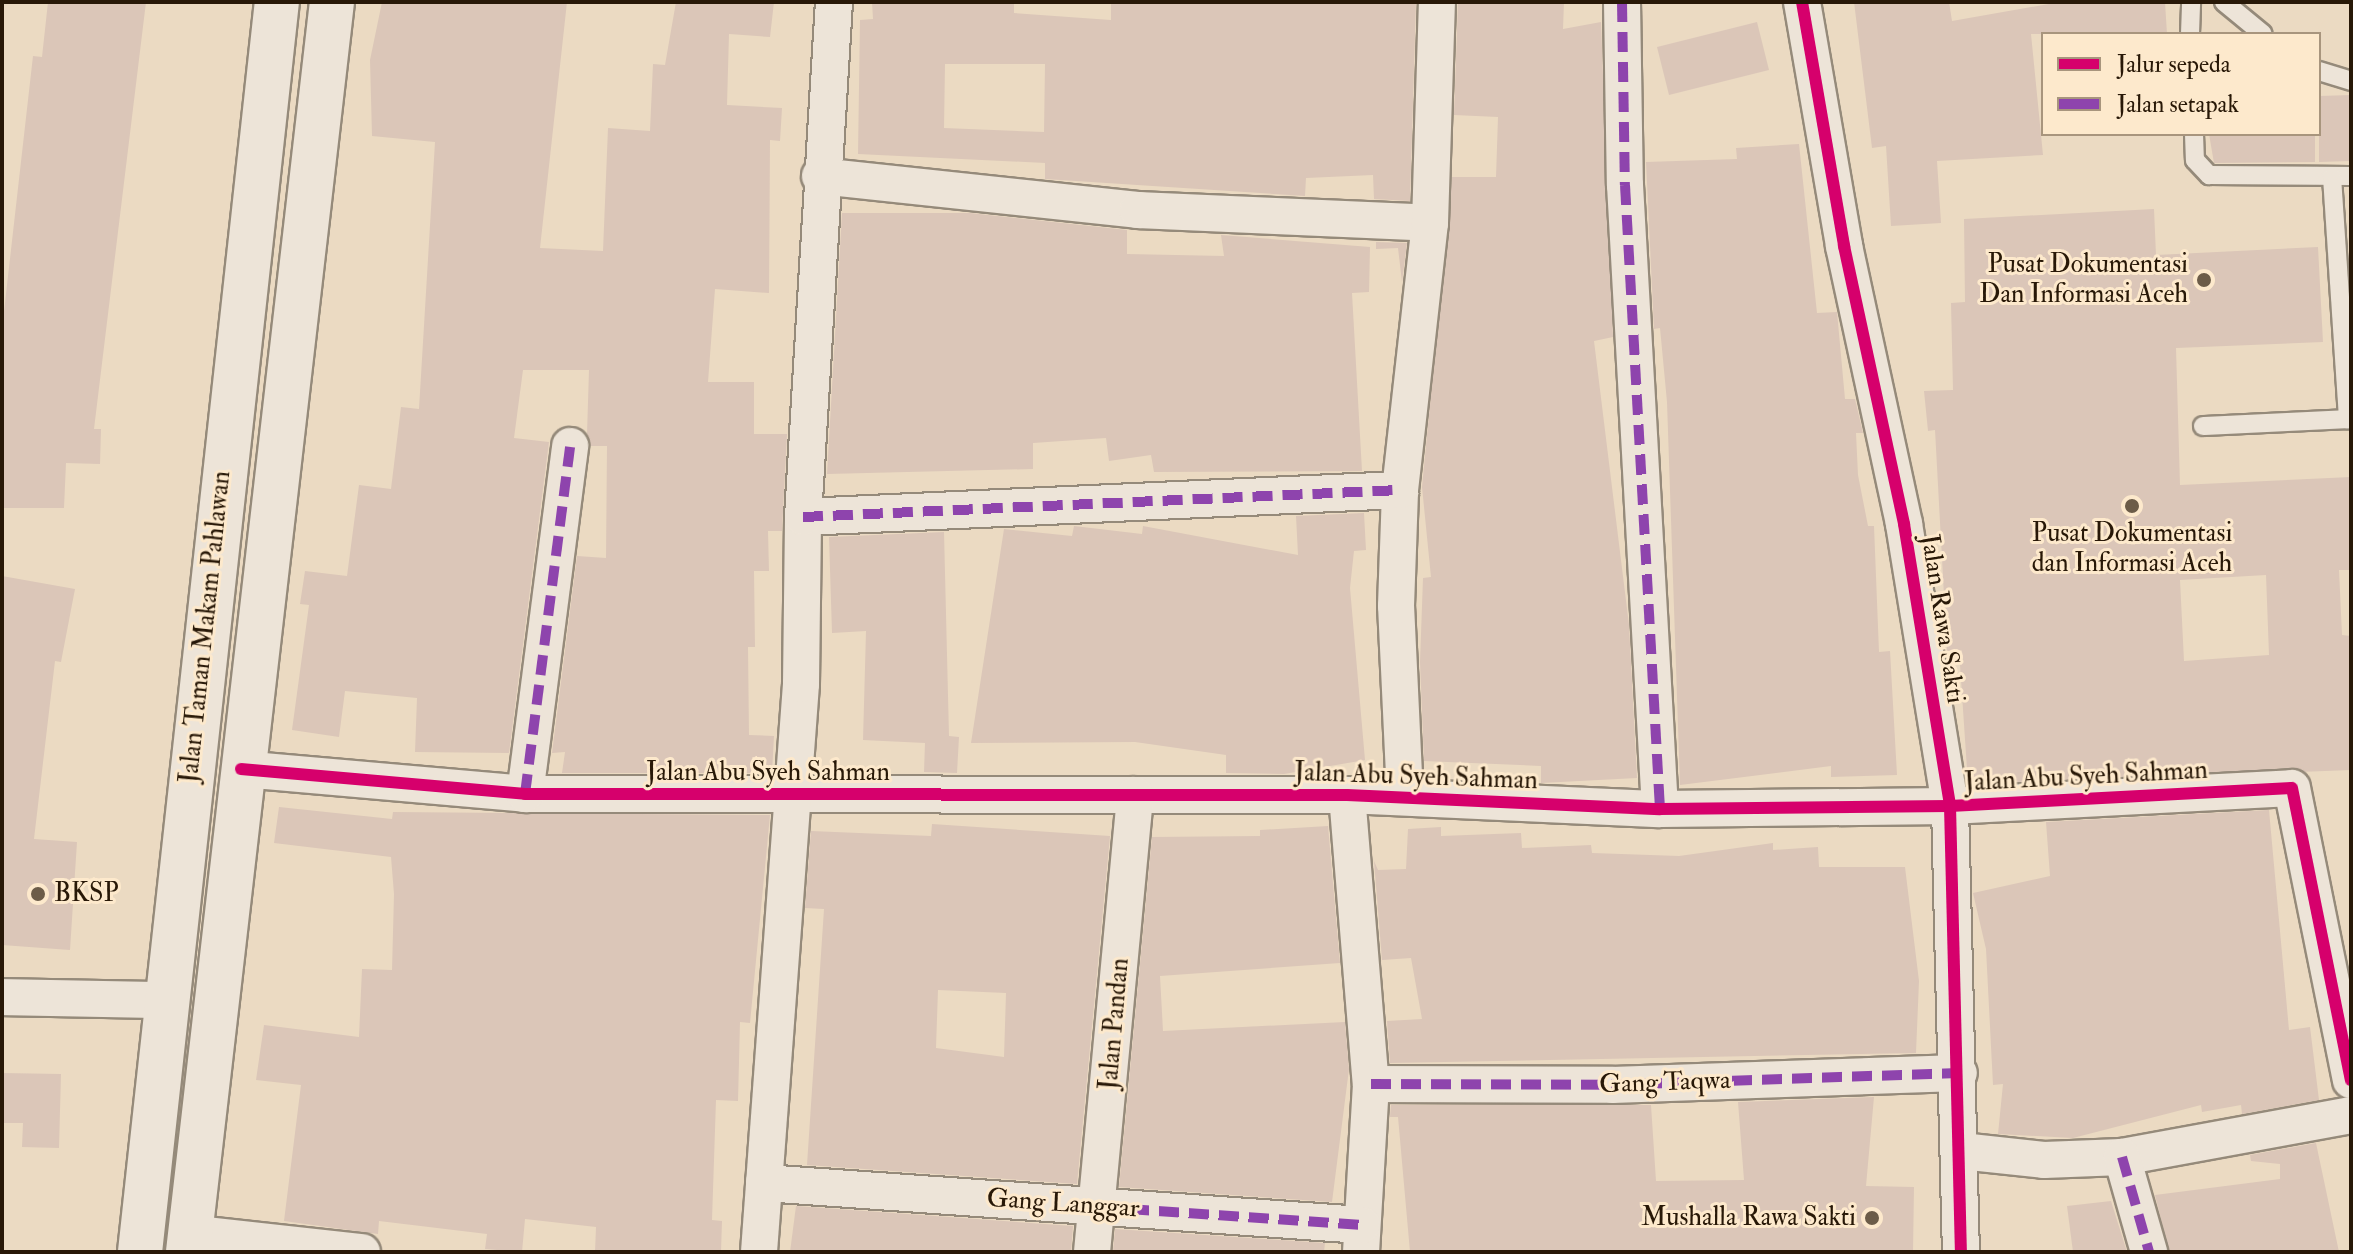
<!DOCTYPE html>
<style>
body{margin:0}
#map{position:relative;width:2353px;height:1254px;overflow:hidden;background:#ebdac2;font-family:"IM FELL Double Pica",serif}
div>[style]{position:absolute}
.building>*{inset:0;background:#dbc6b8}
.roads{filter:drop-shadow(2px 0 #958a7a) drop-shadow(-2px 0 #958a7a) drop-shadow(0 2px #958a7a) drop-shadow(0 -2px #958a7a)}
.lane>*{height:18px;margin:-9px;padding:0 9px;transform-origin:9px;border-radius:9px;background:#ede4d8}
.street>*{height:36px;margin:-18px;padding:0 18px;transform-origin:18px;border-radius:18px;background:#ede4d8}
.secondary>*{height:44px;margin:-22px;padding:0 22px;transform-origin:22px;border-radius:22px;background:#ede4d8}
.quiet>*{height:10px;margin-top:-5px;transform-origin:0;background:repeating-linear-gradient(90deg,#8e44ad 0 20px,transparent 0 30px)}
.cycleway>*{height:12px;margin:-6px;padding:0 6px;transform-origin:6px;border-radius:6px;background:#d6006c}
.dots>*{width:22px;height:22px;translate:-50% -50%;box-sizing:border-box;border:4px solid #fde9cc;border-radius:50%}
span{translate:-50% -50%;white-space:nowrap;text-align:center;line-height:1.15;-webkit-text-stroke:6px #fde9cc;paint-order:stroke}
.poi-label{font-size:26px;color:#281807}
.right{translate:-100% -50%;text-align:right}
.left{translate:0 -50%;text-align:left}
.street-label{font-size:26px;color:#281807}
.frame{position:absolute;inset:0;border:4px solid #281807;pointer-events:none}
.legend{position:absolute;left:2041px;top:32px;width:280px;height:104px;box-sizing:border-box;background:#fde9cc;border:2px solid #a8957d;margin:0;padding:10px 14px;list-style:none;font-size:24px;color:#281807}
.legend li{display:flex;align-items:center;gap:16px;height:40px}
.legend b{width:40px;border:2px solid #a8957d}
</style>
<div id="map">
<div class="building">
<i style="clip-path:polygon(48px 2px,146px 2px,94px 429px,101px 429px,100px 464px,66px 463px,64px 508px,2px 508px,2px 329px,33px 56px,42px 57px)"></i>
<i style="clip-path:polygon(382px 2px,567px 2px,540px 248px,603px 251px,608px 128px,650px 131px,653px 64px,665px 65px,676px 2px,774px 2px,770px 37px,729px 34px,727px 105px,782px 108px,780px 141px,770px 140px,769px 293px,715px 289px,708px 382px,754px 382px,754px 434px,787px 434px,782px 531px,768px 531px,769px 571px,754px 571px,755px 647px,748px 647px,749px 735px,774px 736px,772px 773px,562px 773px,565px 752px,552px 753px,577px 556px,606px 558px,607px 446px,590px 446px,587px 434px,589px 370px,523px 370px,514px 438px,549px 442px,509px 753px,415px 752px,417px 698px,345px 691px,339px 737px,292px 730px,309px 605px,300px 604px,305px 571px,347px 576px,359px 485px,391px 489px,401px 407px,419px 409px,435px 142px,372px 136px,370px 60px)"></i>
<i style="clip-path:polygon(evenodd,872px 2px,1014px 2px,1014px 13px,1111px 20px,1111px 2px,1416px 2px,1410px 201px,1374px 199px,1373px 175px,1306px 178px,1305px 196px,1045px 179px,1045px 163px,858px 154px,860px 20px,873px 19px,872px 2px,945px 64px,1045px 64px,1044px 132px,944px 128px,945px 64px)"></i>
<i style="clip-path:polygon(1458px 2px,1564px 2px,1563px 29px,1601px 22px,1613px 337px,1594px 341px,1629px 625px,1637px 778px,1541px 783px,1541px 766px,1424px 761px,1420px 662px,1423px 578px,1431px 577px,1422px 487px,1452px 177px,1496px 177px,1498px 117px,1454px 115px)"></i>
<i style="clip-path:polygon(1854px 2px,1949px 2px,1952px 21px,2060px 2px,2165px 2px,2167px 34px,2031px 34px,2043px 155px,1937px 161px,1941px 223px,1891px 226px,1886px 146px,1872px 148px)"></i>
<i style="clip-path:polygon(1757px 22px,1769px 70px,1669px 95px,1657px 47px)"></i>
<i style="clip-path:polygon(2351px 95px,2351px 161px,2319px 162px,2319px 96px)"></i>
<i style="clip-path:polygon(2209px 134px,2315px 134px,2315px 162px,2214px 163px)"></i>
<i style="clip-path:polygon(1799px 144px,1817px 313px,1837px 312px,1845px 399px,1855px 399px,1863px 433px,1856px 433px,1858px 475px,1868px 526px,1874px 526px,1879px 652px,1890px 651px,1897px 775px,1831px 777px,1831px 766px,1680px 785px,1667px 402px,1660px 328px,1654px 329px,1646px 162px,1737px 159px,1736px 148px)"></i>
<i style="clip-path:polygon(evenodd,2154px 209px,2156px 255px,2318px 247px,2323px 342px,2176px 348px,2180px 485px,2351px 477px,2351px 570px,2339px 570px,2342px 635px,2351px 636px,2351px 770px,1968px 784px,1959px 650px,1947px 651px,1935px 430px,1928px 431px,1924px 391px,1953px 390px,1951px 303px,1965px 302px,1964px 219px,2154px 209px,2266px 575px,2269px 655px,2184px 661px,2180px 580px,2266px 575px)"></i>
<i style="clip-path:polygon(842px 213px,970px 213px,1127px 230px,1127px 254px,1224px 256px,1221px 235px,1370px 247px,1369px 292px,1352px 293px,1362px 471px,1154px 472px,1151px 455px,1109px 461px,1106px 438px,1033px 443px,1033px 469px,827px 474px)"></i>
<i style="clip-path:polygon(1376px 242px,1407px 243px,1402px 282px,1398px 248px,1376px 249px)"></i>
<i style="clip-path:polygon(1364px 513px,1366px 550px,1354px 551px,1350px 588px,1365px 760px,1284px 774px,1226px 773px,1226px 755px,1135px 742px,971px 743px,1004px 529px,1072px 536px,1074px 526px,1142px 534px,1143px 526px,1298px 555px,1296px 516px)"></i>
<i style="clip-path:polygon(944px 532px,949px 736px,959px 737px,957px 773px,924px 772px,925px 743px,863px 740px,866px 631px,832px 633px,829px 537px)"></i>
<i style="clip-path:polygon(2px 576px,75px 589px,61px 662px,55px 661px,34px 839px,77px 842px,70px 950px,2px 945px)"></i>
<i style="clip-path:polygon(279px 807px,392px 819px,393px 812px,770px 815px,750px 1023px,740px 1022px,738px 1101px,716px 1100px,712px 1220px,722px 1221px,721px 1252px,595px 1252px,596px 1227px,525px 1219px,522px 1252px,485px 1249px,487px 1234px,379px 1221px,378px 1234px,284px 1221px,301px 1085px,256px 1080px,264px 1025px,359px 1037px,362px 969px,392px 970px,394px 894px,391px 857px,274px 843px)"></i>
<i style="clip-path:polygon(2269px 810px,2289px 1030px,2310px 1027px,2319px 1100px,2242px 1114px,2241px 1105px,2202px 1112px,2201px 1105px,2073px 1138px,1998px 1134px,2003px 1084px,1993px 1085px,1986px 949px,1973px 893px,2050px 876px,2046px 822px)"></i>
<i style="clip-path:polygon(evenodd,932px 824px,1110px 836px,1077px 1184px,807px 1165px,824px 909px,805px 908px,811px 831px,931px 836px,932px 824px,938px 990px,1006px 993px,1004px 1057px,936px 1048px,938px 990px)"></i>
<i style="clip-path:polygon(1328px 826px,1340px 963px,1160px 976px,1163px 1031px,1345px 1022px,1349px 1069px,1332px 1202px,1119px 1187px,1152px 837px,1260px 836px,1260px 830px)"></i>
<i style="clip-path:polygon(1441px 827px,1441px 836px,1521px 833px,1522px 848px,1591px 845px,1592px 853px,1679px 856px,1773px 843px,1773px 850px,1818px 847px,1819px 867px,1905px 867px,1919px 981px,1916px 1053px,1390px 1063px,1387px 1021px,1422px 1019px,1411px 958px,1382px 960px,1374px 861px,1378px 870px,1406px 869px,1408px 829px)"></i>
<i style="clip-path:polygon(2px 1073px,61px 1074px,59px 1148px,22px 1147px,23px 1123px,2px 1123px)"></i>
<i style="clip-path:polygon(1874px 1097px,1866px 1186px,1914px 1187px,1913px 1252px,1410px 1252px,1398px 1117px,1390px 1117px,1391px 1105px,1651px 1105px,1656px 1181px,1744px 1180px,1738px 1102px)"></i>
<i style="clip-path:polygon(2316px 1143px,2339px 1252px,2169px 1252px,2155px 1195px,2280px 1179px,2280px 1164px,2251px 1161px,2250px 1155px)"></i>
<i style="clip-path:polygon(2111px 1201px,2127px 1252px,2073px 1252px,2067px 1206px)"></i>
<i style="clip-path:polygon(796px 1206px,1073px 1226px,1071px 1252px,790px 1252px)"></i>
<i style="clip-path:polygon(1115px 1229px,1325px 1243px,1324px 1252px,1113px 1252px)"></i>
</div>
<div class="roads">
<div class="lane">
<i style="left:2224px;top:2px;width:50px;rotate:39.4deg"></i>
<i style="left:2190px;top:34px;width:32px;rotate:-88deg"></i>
<i style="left:2319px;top:71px;width:34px;rotate:17deg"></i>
<i style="left:2194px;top:134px;width:26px;rotate:88deg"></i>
<i style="left:2195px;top:160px;width:21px;rotate:47deg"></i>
<i style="left:2209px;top:175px;width:142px;rotate:0.4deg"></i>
<i style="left:2332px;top:177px;width:243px;rotate:86.2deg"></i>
<i style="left:2203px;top:426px;width:148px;rotate:-2.7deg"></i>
</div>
<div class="street">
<i style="left:1622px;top:2px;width:183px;rotate:89.1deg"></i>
<i style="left:1625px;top:185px;width:625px;rotate:86.79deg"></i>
<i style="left:1802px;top:2px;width:248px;rotate:80.2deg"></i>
<i style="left:1844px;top:246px;width:284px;rotate:77.8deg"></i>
<i style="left:1904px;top:524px;width:286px;rotate:80.7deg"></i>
<i style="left:1950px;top:806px;width:446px;rotate:88.6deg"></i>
<i style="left:820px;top:176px;width:320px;rotate:6.1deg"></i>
<i style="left:1138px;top:210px;width:292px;rotate:2.5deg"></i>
<i style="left:803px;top:517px;width:598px;rotate:-2.59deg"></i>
<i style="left:241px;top:769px;width:285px;rotate:5deg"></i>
<i style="left:525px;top:794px;width:822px;rotate:0.07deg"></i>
<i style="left:1347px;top:795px;width:313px;rotate:2.6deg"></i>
<i style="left:1660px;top:809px;width:290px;rotate:-0.6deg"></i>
<i style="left:1950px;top:806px;width:342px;rotate:-3deg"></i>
<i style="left:2292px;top:788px;width:298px;rotate:78.6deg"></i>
<i style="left:525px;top:794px;width:351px;rotate:-82.6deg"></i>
<i style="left:1347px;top:795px;width:290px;rotate:85.3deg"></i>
<i style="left:1371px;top:1084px;width:168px;rotate:93.4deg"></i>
<i style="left:1405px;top:796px;width:190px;rotate:-92.7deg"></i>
<i style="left:1396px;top:606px;width:116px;rotate:-88deg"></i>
<i style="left:1400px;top:490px;width:269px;rotate:-83.6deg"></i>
<i style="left:1430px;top:223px;width:221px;rotate:-88.2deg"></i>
<i style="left:2px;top:997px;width:162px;rotate:1.1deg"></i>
<i style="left:1371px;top:1084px;width:241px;rotate:0.2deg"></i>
<i style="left:1612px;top:1085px;width:347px;rotate:-2deg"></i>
<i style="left:1961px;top:1151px;width:83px;rotate:6.2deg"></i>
<i style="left:2044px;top:1160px;width:78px;rotate:-2.2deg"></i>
<i style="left:2122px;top:1157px;width:233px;rotate:-10.4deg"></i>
<i style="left:2122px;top:1157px;width:99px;rotate:74.1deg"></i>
<i style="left:764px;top:1183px;width:599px;rotate:4.02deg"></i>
<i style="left:189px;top:1233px;width:174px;rotate:6.3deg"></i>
<i style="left:759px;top:1252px;width:570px;rotate:-85.77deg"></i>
<i style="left:801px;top:684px;width:167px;rotate:-89.3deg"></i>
<i style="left:803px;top:517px;width:516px;rotate:-86.56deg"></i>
<i style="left:1092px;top:1252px;width:459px;rotate:-84.6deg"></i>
</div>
<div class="secondary">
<i style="left:140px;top:1252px;width:1257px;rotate:-83.75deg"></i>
<i style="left:188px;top:1252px;width:1258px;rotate:-83.43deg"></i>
</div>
</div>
<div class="quiet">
<i style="left:1622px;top:2px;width:183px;rotate:89.1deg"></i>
<i style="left:1625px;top:185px;width:625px;rotate:86.79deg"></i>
<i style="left:803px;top:517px;width:598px;rotate:-2.59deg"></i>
<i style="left:525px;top:794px;width:351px;rotate:-82.6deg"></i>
<i style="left:1371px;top:1084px;width:241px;rotate:0.2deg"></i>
<i style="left:1612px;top:1085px;width:347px;rotate:-2deg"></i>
<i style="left:2122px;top:1157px;width:99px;rotate:74.1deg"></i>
<i style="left:1099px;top:1207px;width:264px;rotate:3.9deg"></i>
</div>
<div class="cycleway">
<i style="left:1802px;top:2px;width:248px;rotate:80.2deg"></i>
<i style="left:1844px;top:246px;width:284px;rotate:77.8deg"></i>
<i style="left:1904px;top:524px;width:286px;rotate:80.7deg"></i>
<i style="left:1950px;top:806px;width:446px;rotate:88.6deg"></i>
<i style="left:241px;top:769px;width:285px;rotate:5deg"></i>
<i style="left:525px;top:794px;width:822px;rotate:0.07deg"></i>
<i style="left:1347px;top:795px;width:313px;rotate:2.6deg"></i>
<i style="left:1660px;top:809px;width:290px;rotate:-0.6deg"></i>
<i style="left:1950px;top:806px;width:342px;rotate:-3deg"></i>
<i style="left:2292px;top:788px;width:298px;rotate:78.6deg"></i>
</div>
<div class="dots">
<i style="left:2204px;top:280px;background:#6c5c48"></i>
<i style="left:2132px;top:506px;background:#6c5c48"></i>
<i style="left:38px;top:894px;background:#6c5c48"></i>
<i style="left:1872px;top:1218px;background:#6c5c48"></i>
</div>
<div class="poi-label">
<span class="right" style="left:2188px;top:280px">Pusat Dokumentasi<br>Dan Informasi Aceh</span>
<span style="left:2132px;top:549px">Pusat Dokumentasi<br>dan Informasi Aceh</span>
<span class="left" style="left:54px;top:894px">BKSP</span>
<span class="right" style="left:1856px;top:1218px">Mushalla Rawa Sakti</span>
</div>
<div class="street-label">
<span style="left:1942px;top:619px;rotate:81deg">Jalan Rawa Sakti</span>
<span style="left:206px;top:627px;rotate:-84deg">Jalan Taman Makam Pahlawan</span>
<span style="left:768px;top:773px">Jalan Abu Syeh Sahman</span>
<span style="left:1416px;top:777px;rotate:2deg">Jalan Abu Syeh Sahman</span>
<span style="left:2086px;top:777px;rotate:-3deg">Jalan Abu Syeh Sahman</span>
<span style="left:1115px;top:1024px;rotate:-85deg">Jalan Pandan</span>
<span style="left:1665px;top:1083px;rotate:-2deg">Gang Taqwa</span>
<span style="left:1063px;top:1204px;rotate:4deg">Gang Langgar</span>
</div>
<div class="frame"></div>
<ul class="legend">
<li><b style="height:10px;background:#d6006c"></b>Jalur sepeda</li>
<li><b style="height:10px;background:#8e44ad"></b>Jalan setapak</li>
</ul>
</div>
